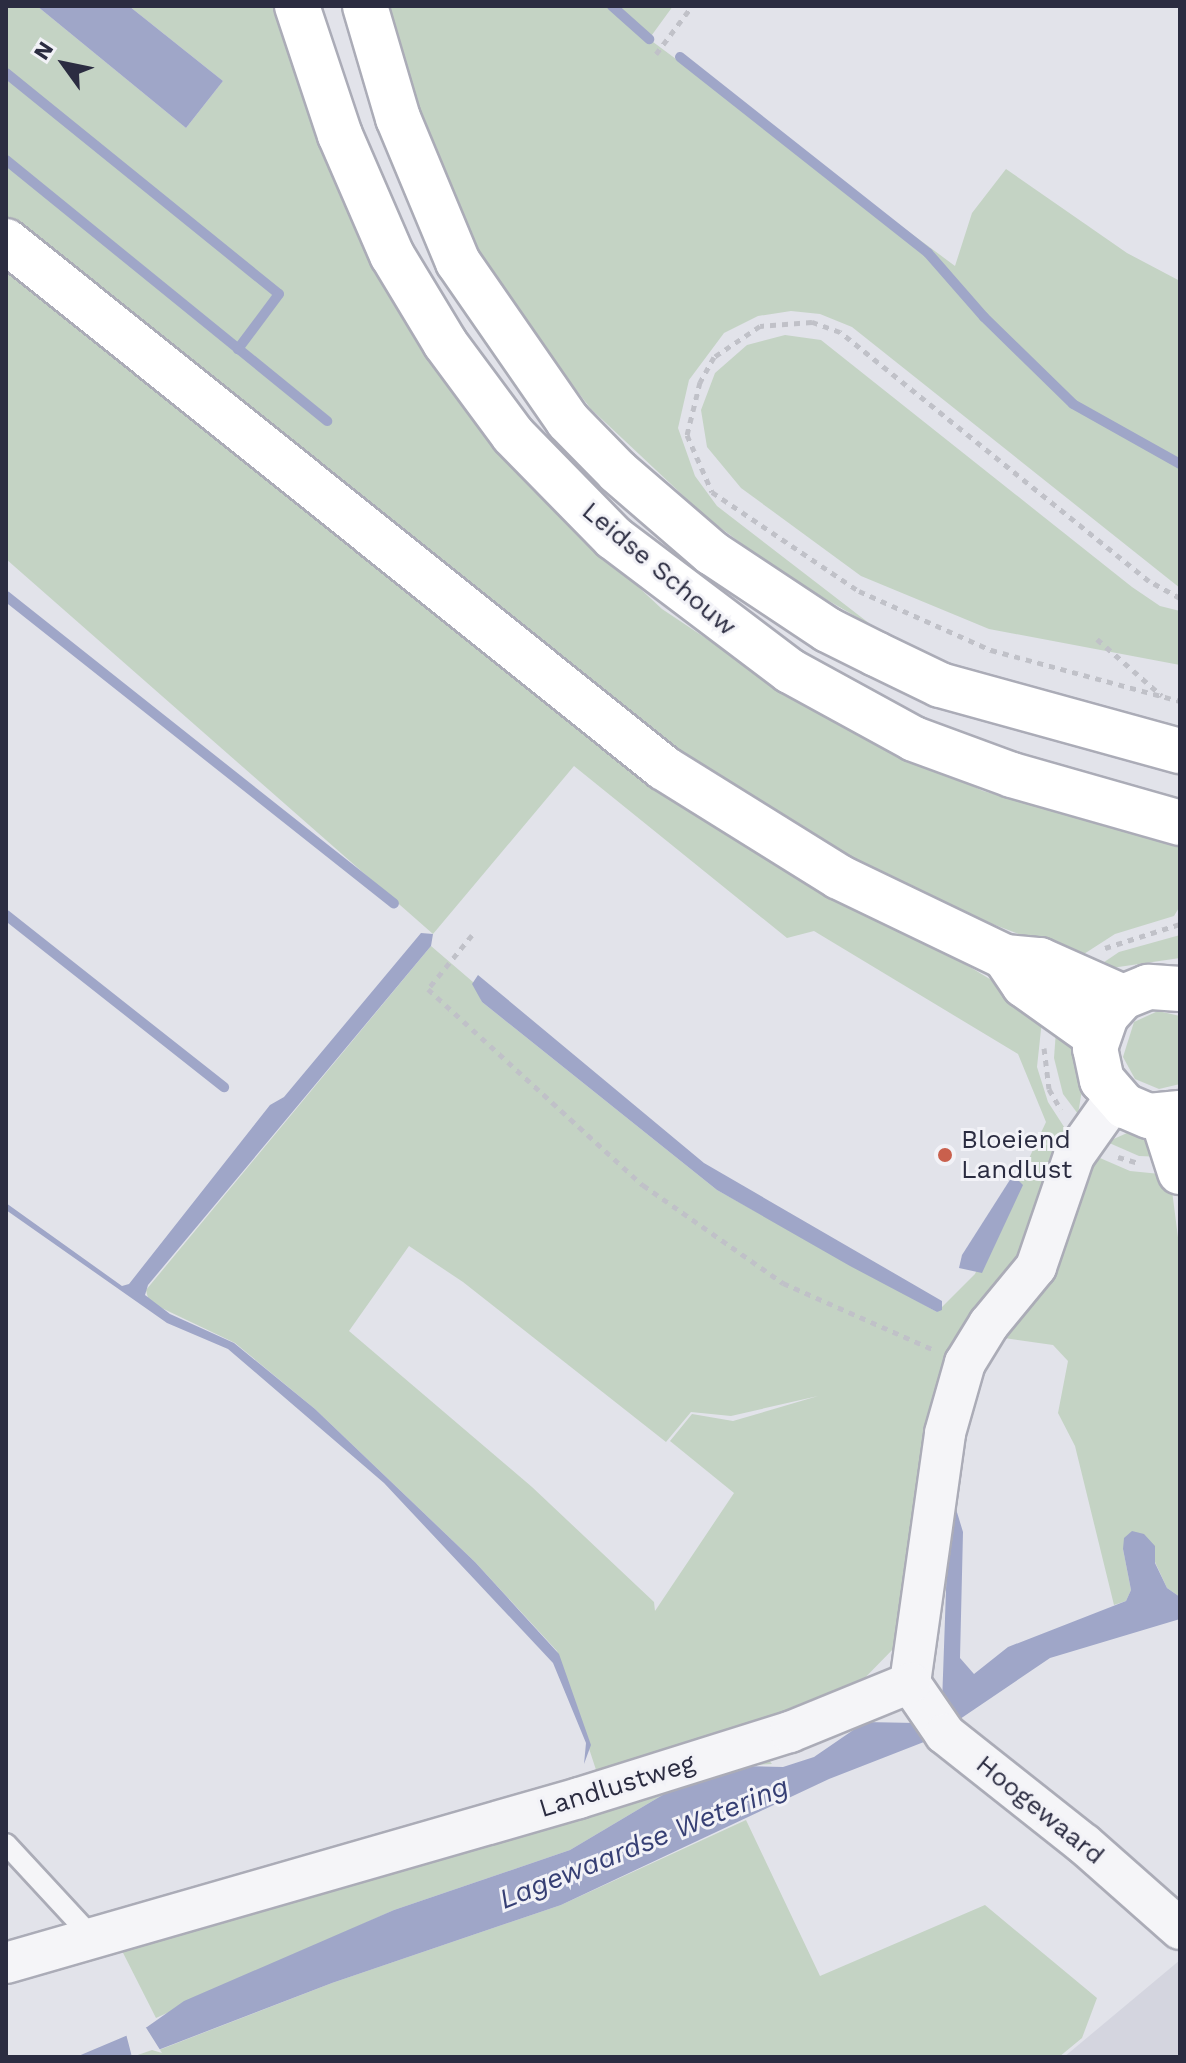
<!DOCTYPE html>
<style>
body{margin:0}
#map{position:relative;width:1186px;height:2063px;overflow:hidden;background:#e2e3ea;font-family:"Work Sans",sans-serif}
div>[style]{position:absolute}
.built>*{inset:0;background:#d4d5df}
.green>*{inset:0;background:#c4d3c4}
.water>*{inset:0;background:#9fa6c8}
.pier>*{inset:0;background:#e2e3ea}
.stream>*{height:10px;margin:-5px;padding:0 5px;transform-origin:5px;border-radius:5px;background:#9fa6c8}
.path>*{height:5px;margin-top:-2.5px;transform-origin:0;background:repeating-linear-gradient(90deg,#c0c1c8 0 6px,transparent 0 12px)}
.roads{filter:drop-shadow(2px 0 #abacb7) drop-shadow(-2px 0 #abacb7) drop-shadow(0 2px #abacb7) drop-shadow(0 -2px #abacb7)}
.lane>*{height:20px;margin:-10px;padding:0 10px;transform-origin:10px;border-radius:10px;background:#f5f5f8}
.street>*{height:40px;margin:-20px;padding:0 20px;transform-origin:20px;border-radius:20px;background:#f5f5f8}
.secondary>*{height:44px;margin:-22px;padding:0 22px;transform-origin:22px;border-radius:22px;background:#fff}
.dots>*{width:22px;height:22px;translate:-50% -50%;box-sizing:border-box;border:4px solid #f2f2f7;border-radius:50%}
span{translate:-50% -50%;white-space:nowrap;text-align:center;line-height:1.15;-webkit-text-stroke:6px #f2f2f7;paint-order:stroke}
.street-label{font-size:26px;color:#2b2c41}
.poi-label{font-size:26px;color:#2b2c41}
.left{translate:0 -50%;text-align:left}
.water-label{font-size:28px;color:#363f74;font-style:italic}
.frame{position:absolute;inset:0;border:8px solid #2b2c41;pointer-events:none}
.north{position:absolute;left:24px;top:24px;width:80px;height:80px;-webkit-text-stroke:6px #f2f2f7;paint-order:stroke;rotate:303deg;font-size:22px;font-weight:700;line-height:32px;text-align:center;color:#2b2c41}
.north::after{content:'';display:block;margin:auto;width:28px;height:36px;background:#2b2c41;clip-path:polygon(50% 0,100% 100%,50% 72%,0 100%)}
</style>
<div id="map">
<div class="built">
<i style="clip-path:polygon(1180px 1960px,1180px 2057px,1064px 2057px)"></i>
</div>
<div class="green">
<i style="clip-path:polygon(6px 6px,37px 6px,186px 128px,223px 81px,129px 6px,276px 6px,300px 89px,361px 239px,408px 324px,494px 443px,544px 499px,662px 609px,815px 711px,983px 791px,1180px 846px,1180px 906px,1174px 916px,1115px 934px,1073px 961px,1034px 940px,893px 886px,674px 752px,6px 220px)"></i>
<i style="clip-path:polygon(375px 6px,673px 6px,649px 39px,955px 266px,972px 213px,1006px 169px,1127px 253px,1180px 281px,1180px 588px,852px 327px,820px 314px,791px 311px,758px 316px,724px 333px,689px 380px,678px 428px,695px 476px,717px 506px,874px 627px,784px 575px,706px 517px,591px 409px,506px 300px,459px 221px)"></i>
<i style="clip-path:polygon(evenodd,6px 266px,945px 952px,1043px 1011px,1037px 1067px,1048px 1102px,1068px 1133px,1025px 1256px,976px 1317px,898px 1644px,853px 1690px,600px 1782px,557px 1651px,475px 1562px,315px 1409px,235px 1343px,149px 1302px,146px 1290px,431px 946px,473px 982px,482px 1002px,717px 1190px,937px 1312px,975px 1274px,1046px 1122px,1018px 1054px,814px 931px,787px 938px,574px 766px,433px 934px,6px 559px,6px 266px,409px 1246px,463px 1282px,666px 1442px,691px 1412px,731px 1416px,818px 1396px,733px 1421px,692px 1414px,670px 1441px,734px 1493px,655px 1611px,654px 1602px,532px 1487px,349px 1331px,409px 1246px)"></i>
<i style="clip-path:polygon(785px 335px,821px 340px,1132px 587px,1160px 606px,1180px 611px,1180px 665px,989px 629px,861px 576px,741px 488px,707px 447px,701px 410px,715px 373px,747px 345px)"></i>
<i style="clip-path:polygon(1180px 935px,1180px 958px,1091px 971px,1119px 952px)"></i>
<i style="clip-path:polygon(1158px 1011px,1180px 1016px,1180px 1084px,1159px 1089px,1135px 1079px,1123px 1057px,1134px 1022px)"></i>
<i style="clip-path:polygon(1067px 1027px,1084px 1078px,1078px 1114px,1063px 1094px,1054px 1058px,1056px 1031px)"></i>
<i style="clip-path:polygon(1127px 1133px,1149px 1139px,1163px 1157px,1139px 1156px,1107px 1142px)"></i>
<i style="clip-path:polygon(1093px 1155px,1130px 1171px,1170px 1175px,1180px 1253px,1180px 1597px,1167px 1588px,1155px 1562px,1123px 1549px,1131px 1590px,1126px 1601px,1114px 1605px,1075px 1446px,1058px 1413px,1068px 1361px,1053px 1345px,997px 1337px)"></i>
<i style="clip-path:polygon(763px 1753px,772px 1764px,737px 1766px,671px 1790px,570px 1850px,394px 1910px,156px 2018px,116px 1939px,479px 1838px,538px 1832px,626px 1803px,644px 1786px)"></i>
<i style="clip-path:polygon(746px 1820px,820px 1976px,985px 1905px,1097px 1998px,1082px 2038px,1059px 2057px,114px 2057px,152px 2045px,159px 2050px,332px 1983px,561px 1905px)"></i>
</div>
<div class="water">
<i style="clip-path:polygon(37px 6px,129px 6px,223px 81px,186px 128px)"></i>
<i style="clip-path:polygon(421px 933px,433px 934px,431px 946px,148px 1285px,145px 1295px,170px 1314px,234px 1343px,315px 1409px,475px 1562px,559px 1654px,591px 1745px,584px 1764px,586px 1743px,553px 1663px,384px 1483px,228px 1349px,167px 1323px,6px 1210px,6px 1203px,122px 1286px,129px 1284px,270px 1105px,284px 1097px)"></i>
<i style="clip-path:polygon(478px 975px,704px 1163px,942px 1301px,942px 1310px,937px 1312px,850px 1266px,717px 1190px,482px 1002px,472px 984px)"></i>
<i style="clip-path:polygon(1013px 1175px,1023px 1185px,982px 1273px,959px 1268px,962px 1255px)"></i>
<i style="clip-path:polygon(956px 1509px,963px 1532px,960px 1658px,974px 1674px,1008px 1647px,1126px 1601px,1131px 1590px,1123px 1549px,1124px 1538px,1132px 1531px,1144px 1534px,1155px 1546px,1155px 1563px,1167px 1588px,1180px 1597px,1180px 1619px,1050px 1658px,929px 1740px,829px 1779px,561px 1905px,332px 1983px,158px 2050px,152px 2045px,126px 2057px,76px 2057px,147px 2027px,184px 2001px,394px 1910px,570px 1850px,671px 1790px,737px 1766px,783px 1767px,814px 1757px,865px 1722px,916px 1723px,942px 1703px,948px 1534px)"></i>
</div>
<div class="pier">
<i style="clip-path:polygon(145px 2026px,162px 2053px,152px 2050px,132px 2057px,126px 2034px)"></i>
</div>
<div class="stream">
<i style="left:612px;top:6px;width:50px;rotate:41.7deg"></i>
<i style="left:680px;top:57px;width:316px;rotate:38.3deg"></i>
<i style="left:928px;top:253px;width:85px;rotate:48.8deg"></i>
<i style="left:984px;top:317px;width:124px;rotate:44.3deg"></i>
<i style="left:1073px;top:404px;width:123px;rotate:29.3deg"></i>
<i style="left:6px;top:73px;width:351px;rotate:39deg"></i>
<i style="left:279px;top:294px;width:69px;rotate:126.7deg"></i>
<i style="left:6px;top:160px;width:414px;rotate:39.1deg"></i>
<i style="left:6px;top:596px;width:495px;rotate:38.4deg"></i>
<i style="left:6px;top:915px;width:278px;rotate:38.3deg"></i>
</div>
<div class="path">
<i style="left:656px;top:54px;width:60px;rotate:-53.1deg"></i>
<i style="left:1180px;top:598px;width:35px;rotate:-151deg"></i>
<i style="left:1149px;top:581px;width:397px;rotate:-141.1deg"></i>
<i style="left:840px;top:332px;width:30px;rotate:-160deg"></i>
<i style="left:812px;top:322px;width:52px;rotate:175.6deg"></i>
<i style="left:760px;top:326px;width:55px;rotate:146deg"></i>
<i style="left:714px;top:357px;width:29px;rotate:119deg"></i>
<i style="left:700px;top:382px;width:55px;rotate:103.8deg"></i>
<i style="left:687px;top:435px;width:62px;rotate:66.3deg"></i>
<i style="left:712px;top:492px;width:177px;rotate:34deg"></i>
<i style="left:859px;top:591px;width:145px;rotate:24.1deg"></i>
<i style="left:991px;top:650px;width:196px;rotate:15.1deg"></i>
<i style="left:1097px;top:639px;width:86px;rotate:41.2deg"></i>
<i style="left:472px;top:935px;width:70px;rotate:129.2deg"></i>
<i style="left:428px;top:989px;width:291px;rotate:42.4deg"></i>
<i style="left:643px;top:1185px;width:171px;rotate:35deg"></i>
<i style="left:783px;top:1283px;width:163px;rotate:23.9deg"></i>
<i style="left:1105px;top:948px;width:79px;rotate:-17.7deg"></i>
<i style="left:1044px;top:1048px;width:41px;rotate:83deg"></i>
<i style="left:1049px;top:1089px;width:24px;rotate:60deg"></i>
<i style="left:1118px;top:1157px;width:22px;rotate:16deg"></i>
</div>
<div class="roads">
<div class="lane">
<i style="left:6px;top:1844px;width:127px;rotate:47.2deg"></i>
</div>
<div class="street">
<i style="left:910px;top:1683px;width:252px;rotate:-82deg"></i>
<i style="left:945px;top:1433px;width:73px;rotate:-74.1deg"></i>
<i style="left:965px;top:1363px;width:46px;rotate:-58.4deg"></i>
<i style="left:989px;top:1324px;width:74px;rotate:-50.5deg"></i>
<i style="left:1036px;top:1267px;width:117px;rotate:-71.1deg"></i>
<i style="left:1074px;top:1156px;width:71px;rotate:-54.7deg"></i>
<i style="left:910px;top:1683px;width:62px;rotate:55.5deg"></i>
<i style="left:945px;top:1734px;width:177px;rotate:38.4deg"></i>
<i style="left:1084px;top:1844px;width:128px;rotate:41.5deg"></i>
<i style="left:6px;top:1963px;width:596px;rotate:-16.06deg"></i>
<i style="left:579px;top:1798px;width:221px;rotate:-17.4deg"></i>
<i style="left:790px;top:1732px;width:130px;rotate:-22.2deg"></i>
</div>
<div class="secondary">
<i style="left:297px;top:6px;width:136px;rotate:71.6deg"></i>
<i style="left:340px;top:135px;width:131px;rotate:66.6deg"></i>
<i style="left:392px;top:255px;width:103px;rotate:58.9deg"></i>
<i style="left:445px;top:343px;width:114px;rotate:53.5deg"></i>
<i style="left:513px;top:435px;width:144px;rotate:45.6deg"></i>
<i style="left:614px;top:538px;width:221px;rotate:37.1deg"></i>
<i style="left:790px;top:671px;width:141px;rotate:28.7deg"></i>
<i style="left:914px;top:739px;width:104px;rotate:20.2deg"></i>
<i style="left:1012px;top:775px;width:175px;rotate:15.9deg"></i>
<i style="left:365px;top:6px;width:117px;rotate:73.6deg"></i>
<i style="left:398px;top:118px;width:156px;rotate:67.4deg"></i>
<i style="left:458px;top:262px;width:193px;rotate:55.3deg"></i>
<i style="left:568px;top:421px;width:71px;rotate:45.6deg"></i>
<i style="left:618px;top:472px;width:124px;rotate:40.8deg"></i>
<i style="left:712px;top:553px;width:139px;rotate:33.6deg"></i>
<i style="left:828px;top:630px;width:54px;rotate:26.6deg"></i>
<i style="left:876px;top:654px;width:71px;rotate:25.8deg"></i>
<i style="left:940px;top:685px;width:249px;rotate:15.4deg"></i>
<i style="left:6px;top:241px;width:843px;rotate:38.69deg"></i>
<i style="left:664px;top:768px;width:206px;rotate:31.9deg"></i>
<i style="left:839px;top:877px;width:184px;rotate:25.7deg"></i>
<i style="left:1005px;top:957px;width:35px;rotate:5deg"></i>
<i style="left:1040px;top:960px;width:91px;rotate:24deg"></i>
<i style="left:1005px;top:957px;width:34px;rotate:56deg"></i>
<i style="left:1024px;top:985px;width:90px;rotate:35.5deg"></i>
<i style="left:1180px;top:989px;width:32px;rotate:-176deg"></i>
<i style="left:1148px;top:987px;width:27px;rotate:158deg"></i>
<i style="left:1123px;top:997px;width:25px;rotate:132deg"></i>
<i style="left:1106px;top:1016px;width:34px;rotate:109deg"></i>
<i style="left:1095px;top:1048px;width:33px;rotate:78deg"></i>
<i style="left:1102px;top:1080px;width:35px;rotate:49deg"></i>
<i style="left:1125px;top:1106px;width:26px;rotate:23deg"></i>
<i style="left:1149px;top:1116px;width:31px;rotate:-6deg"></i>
<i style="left:1162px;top:1116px;width:59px;rotate:72.2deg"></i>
</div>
</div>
<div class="dots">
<i style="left:945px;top:1155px;background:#c9604d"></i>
</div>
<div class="street-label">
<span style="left:659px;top:569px;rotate:40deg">Leidse Schouw</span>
<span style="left:617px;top:1786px;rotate:-17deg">Landlustweg</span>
<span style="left:1040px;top:1810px;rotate:39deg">Hoogewaard</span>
</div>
<div class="poi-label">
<span class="left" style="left:961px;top:1155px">Bloeiend<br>Landlust</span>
</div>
<div class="water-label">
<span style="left:644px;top:1843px;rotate:-22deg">Lagewaardse Wetering</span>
</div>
<div class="frame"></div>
<div class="north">N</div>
</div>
